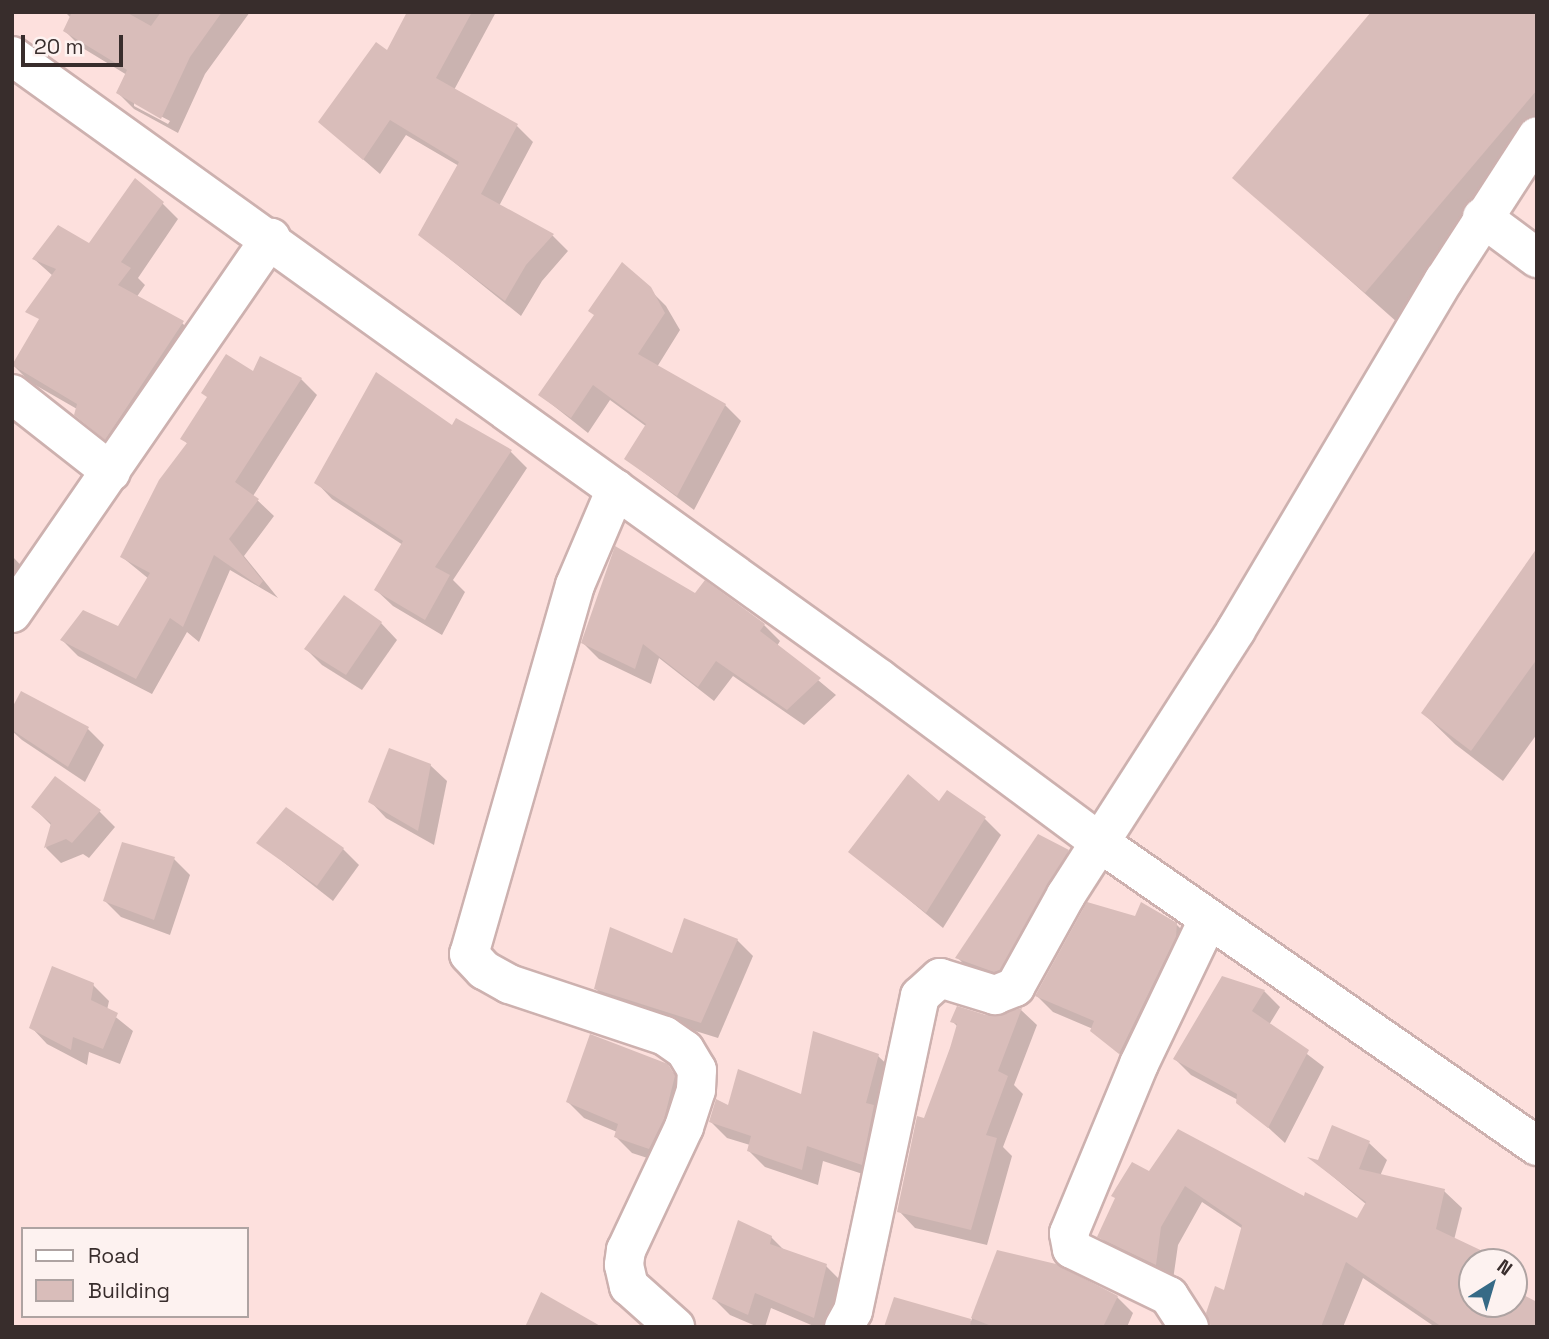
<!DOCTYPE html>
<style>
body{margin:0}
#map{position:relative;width:1549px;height:1339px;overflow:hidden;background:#fde0dd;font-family:"Space Grotesk",sans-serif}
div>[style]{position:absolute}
.shadow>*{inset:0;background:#0003}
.building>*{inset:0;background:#d9bdba}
.roads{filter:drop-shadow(2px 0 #cdb1af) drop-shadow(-2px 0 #cdb1af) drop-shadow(0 2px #cdb1af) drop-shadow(0 -2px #cdb1af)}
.minor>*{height:38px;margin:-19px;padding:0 19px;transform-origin:19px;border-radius:19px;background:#fff}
span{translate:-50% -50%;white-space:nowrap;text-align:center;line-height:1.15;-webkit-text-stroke:5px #fdf2f0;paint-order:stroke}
.frame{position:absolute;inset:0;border:14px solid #382d2c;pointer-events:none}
.legend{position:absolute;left:21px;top:1227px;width:228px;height:91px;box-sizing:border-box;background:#fdf2f0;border:2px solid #aea3a2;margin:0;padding:9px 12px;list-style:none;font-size:21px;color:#382d2c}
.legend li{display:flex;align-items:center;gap:14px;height:35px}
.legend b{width:35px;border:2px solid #aea3a2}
.north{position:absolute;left:1458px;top:1248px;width:70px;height:70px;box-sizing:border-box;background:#fdf2f0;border:2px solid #aea3a2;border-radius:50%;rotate:37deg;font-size:19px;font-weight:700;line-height:28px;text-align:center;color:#382d2c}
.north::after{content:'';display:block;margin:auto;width:24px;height:32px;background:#366a86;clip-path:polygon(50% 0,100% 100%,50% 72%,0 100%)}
.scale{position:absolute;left:21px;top:35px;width:102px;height:32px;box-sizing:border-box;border:4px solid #382d2c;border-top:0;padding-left:9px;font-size:21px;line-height:24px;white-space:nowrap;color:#382d2c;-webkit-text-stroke:5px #fdf2f0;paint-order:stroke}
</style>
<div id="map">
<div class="shadow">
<i style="clip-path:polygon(evenodd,65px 12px,250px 12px,205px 74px,178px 133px,134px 109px,118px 93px,127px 75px,81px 47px,65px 31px,71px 18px,65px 12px,134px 102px,170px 121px,168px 124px,134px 106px,134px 102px)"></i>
<i style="clip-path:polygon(409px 12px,496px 12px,454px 90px,517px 126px,533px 142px,499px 206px,553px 236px,568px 251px,542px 281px,521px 316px,420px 235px,459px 166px,406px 135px,380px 174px,320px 122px,387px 53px)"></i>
<i style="clip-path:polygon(1537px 12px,1537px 158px,1398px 323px,1235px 178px)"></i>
<i style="clip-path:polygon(162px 203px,178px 219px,138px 278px,145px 285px,136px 298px,182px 323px,199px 339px,122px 454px,76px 414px,77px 409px,30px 382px,14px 366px,41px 319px,53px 276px,34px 259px,89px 246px)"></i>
<i style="clip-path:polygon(649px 289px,666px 306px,680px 330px,657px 367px,725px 405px,741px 421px,694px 510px,626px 459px,647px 427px,610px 400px,588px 433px,540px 395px)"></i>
<i style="clip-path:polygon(261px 358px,301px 379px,317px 395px,253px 496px,274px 516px,244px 556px,278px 598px,230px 570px,199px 642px,187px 632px,152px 694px,78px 656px,62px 640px,119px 628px,149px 579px,122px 557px,188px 444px,183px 439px,254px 373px)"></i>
<i style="clip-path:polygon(457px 420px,511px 452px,527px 468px,453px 580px,465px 592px,442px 635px,393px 606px,376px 590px,403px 545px,332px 499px,316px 482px,452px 428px)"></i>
<i style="clip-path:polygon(1537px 551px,1537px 734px,1503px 781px,1455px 744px,1423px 713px)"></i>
<i style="clip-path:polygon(12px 556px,35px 580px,12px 618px)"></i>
<i style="clip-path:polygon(695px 595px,764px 625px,780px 641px,777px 646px,836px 695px,804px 725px,733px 676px,714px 701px,659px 658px,651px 684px,599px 659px,583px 643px)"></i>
<i style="clip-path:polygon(381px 623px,397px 640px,362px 690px,322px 665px,306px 649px)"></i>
<i style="clip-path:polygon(12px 712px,88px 729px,104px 745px,85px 782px,22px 740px,12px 731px)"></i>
<i style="clip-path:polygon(430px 765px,447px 781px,434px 845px,386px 818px,370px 801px)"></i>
<i style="clip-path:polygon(33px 807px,99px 811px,115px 827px,89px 858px,83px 854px,61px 863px,46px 848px,52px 826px)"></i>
<i style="clip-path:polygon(985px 819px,1001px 835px,943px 928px,850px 851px)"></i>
<i style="clip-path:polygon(259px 843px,343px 849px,359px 865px,333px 901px)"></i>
<i style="clip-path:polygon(1068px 852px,1084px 868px,1016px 985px,973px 974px,958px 958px)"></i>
<i style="clip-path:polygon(174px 859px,190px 875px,170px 935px,121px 917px,105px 901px)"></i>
<i style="clip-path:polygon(1136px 919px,1176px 924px,1193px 941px,1136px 1069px,1093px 1029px,1053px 1012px,1037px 996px)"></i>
<i style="clip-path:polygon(737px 940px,753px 956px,718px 1038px,612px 1005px,596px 989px,673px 956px)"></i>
<i style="clip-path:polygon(93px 985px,109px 1001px,107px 1010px,133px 1031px,120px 1064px,89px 1052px,87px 1065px,47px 1044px,31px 1027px)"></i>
<i style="clip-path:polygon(1264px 991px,1280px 1007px,1269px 1025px,1324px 1067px,1285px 1143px,1238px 1100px,1191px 1075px,1175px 1059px)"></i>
<i style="clip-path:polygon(1021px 1010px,1037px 1025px,1014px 1085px,1023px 1094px,1003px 1147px,1012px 1156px,987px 1245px,915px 1228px,899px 1211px,925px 1120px,958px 1027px,952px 1021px)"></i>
<i style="clip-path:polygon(878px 1056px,895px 1072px,878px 1179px,823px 1161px,818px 1185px,765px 1167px,749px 1151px,750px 1145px,727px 1138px,711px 1122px,730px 1107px,802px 1096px)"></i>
<i style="clip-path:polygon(667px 1066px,683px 1083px,666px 1164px,632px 1153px,616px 1137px,617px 1132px,584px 1118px,568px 1102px)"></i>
<i style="clip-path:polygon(1333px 1128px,1369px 1143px,1387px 1160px,1380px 1176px,1444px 1191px,1462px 1208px,1454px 1240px,1496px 1262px,1472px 1262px,1472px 1304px,1514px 1304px,1514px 1292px,1537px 1327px,1435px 1327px,1363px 1278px,1343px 1327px,1215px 1327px,1243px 1229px,1202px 1202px,1178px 1245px,1173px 1280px,1117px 1254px,1100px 1237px,1150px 1174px,1305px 1198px,1357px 1220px,1367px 1205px,1313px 1160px,1319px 1162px)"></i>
<i style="clip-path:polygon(771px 1237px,785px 1251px,826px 1266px,842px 1282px,831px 1327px,816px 1327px,771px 1308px,765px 1327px,758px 1327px,730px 1315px,714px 1299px)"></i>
<i style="clip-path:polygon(998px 1252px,1117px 1297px,1133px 1313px,1127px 1327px,886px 1327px,895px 1299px,971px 1321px)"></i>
</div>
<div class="building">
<i style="clip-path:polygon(72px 12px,126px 12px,151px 26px,161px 12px,222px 12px,190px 57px,161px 119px,116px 93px,127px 70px,63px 31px)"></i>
<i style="clip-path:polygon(407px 12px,472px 12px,436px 78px,518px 124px,481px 194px,554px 234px,526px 265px,505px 301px,418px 235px,459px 162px,390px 120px,363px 160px,318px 122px,376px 42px,387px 50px)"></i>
<i style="clip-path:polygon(1371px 12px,1537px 12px,1537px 90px,1365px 293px,1232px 178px)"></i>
<i style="clip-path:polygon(135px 178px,164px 202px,121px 262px,131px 268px,118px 285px,184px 321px,105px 440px,74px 415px,77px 404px,12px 365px,39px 319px,25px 312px,56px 269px,32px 259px,58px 225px,89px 243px)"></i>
<i style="clip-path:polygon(622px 262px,651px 287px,665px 313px,638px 354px,726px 404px,677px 496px,624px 459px,646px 424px,593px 385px,571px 418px,538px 395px,594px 315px,588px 311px)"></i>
<i style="clip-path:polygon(226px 354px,253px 371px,260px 356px,302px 378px,235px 482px,259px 499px,229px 539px,263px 581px,259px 586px,214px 555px,183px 627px,170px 618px,136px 679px,60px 640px,83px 610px,118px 626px,150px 573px,120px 557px,159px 480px,187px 443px,180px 439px,207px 397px,201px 393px)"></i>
<i style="clip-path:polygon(376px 372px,452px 425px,456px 418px,512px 450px,435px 567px,450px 575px,425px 620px,374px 590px,403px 541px,314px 483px)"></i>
<i style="clip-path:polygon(615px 546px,695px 593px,705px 580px,765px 624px,760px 631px,821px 678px,787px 710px,716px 661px,698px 687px,643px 644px,635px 669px,581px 643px)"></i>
<i style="clip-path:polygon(1537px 548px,1537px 659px,1471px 751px,1421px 713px)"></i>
<i style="clip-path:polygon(344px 595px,382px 622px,346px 675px,304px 649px)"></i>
<i style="clip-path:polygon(21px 691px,89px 727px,68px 767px,12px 730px,12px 708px)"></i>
<i style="clip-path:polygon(389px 748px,431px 764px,418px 831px,368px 802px)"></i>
<i style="clip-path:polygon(908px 774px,939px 801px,947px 790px,986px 817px,926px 913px,848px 852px)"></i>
<i style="clip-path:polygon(55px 776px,101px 810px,72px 843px,66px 839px,44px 848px,51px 823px,31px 807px)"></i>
<i style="clip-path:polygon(286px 807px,344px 848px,317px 886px,256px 843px)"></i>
<i style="clip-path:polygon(1038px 834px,1069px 850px,1000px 970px,994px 972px,955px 958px)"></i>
<i style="clip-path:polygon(122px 842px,175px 857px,154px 920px,103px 901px)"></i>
<i style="clip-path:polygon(1087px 902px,1135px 916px,1141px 902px,1177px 923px,1176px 937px,1119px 1054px,1090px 1031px,1094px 1021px,1035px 996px)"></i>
<i style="clip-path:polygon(684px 918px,738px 939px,701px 1023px,594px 989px,610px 927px,672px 953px)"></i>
<i style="clip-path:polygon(52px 966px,94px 983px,91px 1000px,118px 1013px,103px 1049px,73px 1037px,71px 1050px,29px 1028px)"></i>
<i style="clip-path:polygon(1222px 976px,1265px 990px,1252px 1011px,1309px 1050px,1268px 1128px,1236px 1103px,1237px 1094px,1173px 1059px)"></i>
<i style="clip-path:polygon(957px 1006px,989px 1016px,1022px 1008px,998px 1071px,1008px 1076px,986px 1135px,997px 1138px,971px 1230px,897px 1212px,917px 1116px,924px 1118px,950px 1048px,957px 1024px,950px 1022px)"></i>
<i style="clip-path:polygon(813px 1031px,879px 1054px,866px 1103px,874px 1105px,862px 1165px,807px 1146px,802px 1170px,747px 1151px,751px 1136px,709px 1122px,716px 1099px,728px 1105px,738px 1069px,801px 1094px)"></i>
<i style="clip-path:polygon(590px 1034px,668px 1064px,675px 1076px,664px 1119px,649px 1149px,614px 1137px,618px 1124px,566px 1102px)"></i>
<i style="clip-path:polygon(1332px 1125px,1370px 1141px,1359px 1169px,1445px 1189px,1436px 1229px,1493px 1256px,1490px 1262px,1472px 1262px,1472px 1304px,1514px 1304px,1514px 1290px,1537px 1302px,1537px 1327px,1442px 1327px,1346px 1262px,1321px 1327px,1211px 1327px,1206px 1313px,1215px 1286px,1224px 1290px,1242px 1225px,1185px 1186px,1161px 1227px,1156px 1265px,1097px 1237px,1115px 1198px,1111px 1196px,1132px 1162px,1149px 1171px,1178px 1129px,1304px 1196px,1305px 1192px,1357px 1218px,1366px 1202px,1307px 1157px,1318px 1160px)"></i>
<i style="clip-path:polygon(738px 1220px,772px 1236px,770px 1244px,827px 1264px,814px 1318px,755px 1293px,748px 1315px,712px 1299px)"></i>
<i style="clip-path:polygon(997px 1250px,1056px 1264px,1118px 1296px,1103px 1327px,994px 1327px,971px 1318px)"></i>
<i style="clip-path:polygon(541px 1292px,602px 1327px,525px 1327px)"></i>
<i style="clip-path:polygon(894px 1297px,971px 1319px,970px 1327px,884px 1327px)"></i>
</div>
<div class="roads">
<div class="minor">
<i style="left:12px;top:56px;width:1068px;rotate:35.67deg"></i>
<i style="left:880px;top:679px;width:290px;rotate:36.6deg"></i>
<i style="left:1113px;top:852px;width:516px;rotate:34.74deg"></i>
<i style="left:1482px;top:217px;width:69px;rotate:36.7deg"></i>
<i style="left:12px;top:394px;width:126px;rotate:38.2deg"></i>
<i style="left:616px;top:489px;width:104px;rotate:113.1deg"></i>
<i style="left:575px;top:585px;width:384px;rotate:106deg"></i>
<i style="left:469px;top:954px;width:22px;rotate:47deg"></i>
<i style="left:484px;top:970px;width:29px;rotate:29deg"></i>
<i style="left:509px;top:984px;width:164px;rotate:18.4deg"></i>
<i style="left:665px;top:1036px;width:24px;rotate:35deg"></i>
<i style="left:685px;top:1050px;width:23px;rotate:59deg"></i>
<i style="left:697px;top:1070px;width:20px;rotate:93deg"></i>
<i style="left:696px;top:1090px;width:39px;rotate:108deg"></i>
<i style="left:684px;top:1127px;width:136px;rotate:115.2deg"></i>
<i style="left:626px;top:1250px;width:15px;rotate:98deg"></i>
<i style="left:624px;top:1265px;width:22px;rotate:77deg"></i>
<i style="left:629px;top:1286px;width:62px;rotate:41.7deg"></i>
<i style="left:12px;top:613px;width:456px;rotate:-55.4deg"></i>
<i style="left:844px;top:1327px;width:18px;rotate:-61deg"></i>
<i style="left:853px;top:1311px;width:322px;rotate:-78deg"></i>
<i style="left:920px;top:996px;width:27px;rotate:-42deg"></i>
<i style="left:940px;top:978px;width:58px;rotate:17.2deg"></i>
<i style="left:995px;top:995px;width:22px;rotate:-22deg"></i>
<i style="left:1015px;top:987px;width:105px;rotate:-61deg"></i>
<i style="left:1066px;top:895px;width:315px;rotate:-57.3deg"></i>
<i style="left:1236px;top:630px;width:407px;rotate:-59.3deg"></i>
<i style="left:1444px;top:280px;width:171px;rotate:-57.1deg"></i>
<i style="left:1189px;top:1327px;width:37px;rotate:-123deg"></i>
<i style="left:1169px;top:1296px;width:108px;rotate:-154.1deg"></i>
<i style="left:1072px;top:1249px;width:16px;rotate:-101deg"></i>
<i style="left:1069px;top:1233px;width:183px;rotate:-67.5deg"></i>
<i style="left:1139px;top:1064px;width:160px;rotate:-64.4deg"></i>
</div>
</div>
<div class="frame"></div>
<ul class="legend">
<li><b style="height:9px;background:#fff"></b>Road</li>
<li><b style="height:19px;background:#d9bdba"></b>Building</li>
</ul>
<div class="north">N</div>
<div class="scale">20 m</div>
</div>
